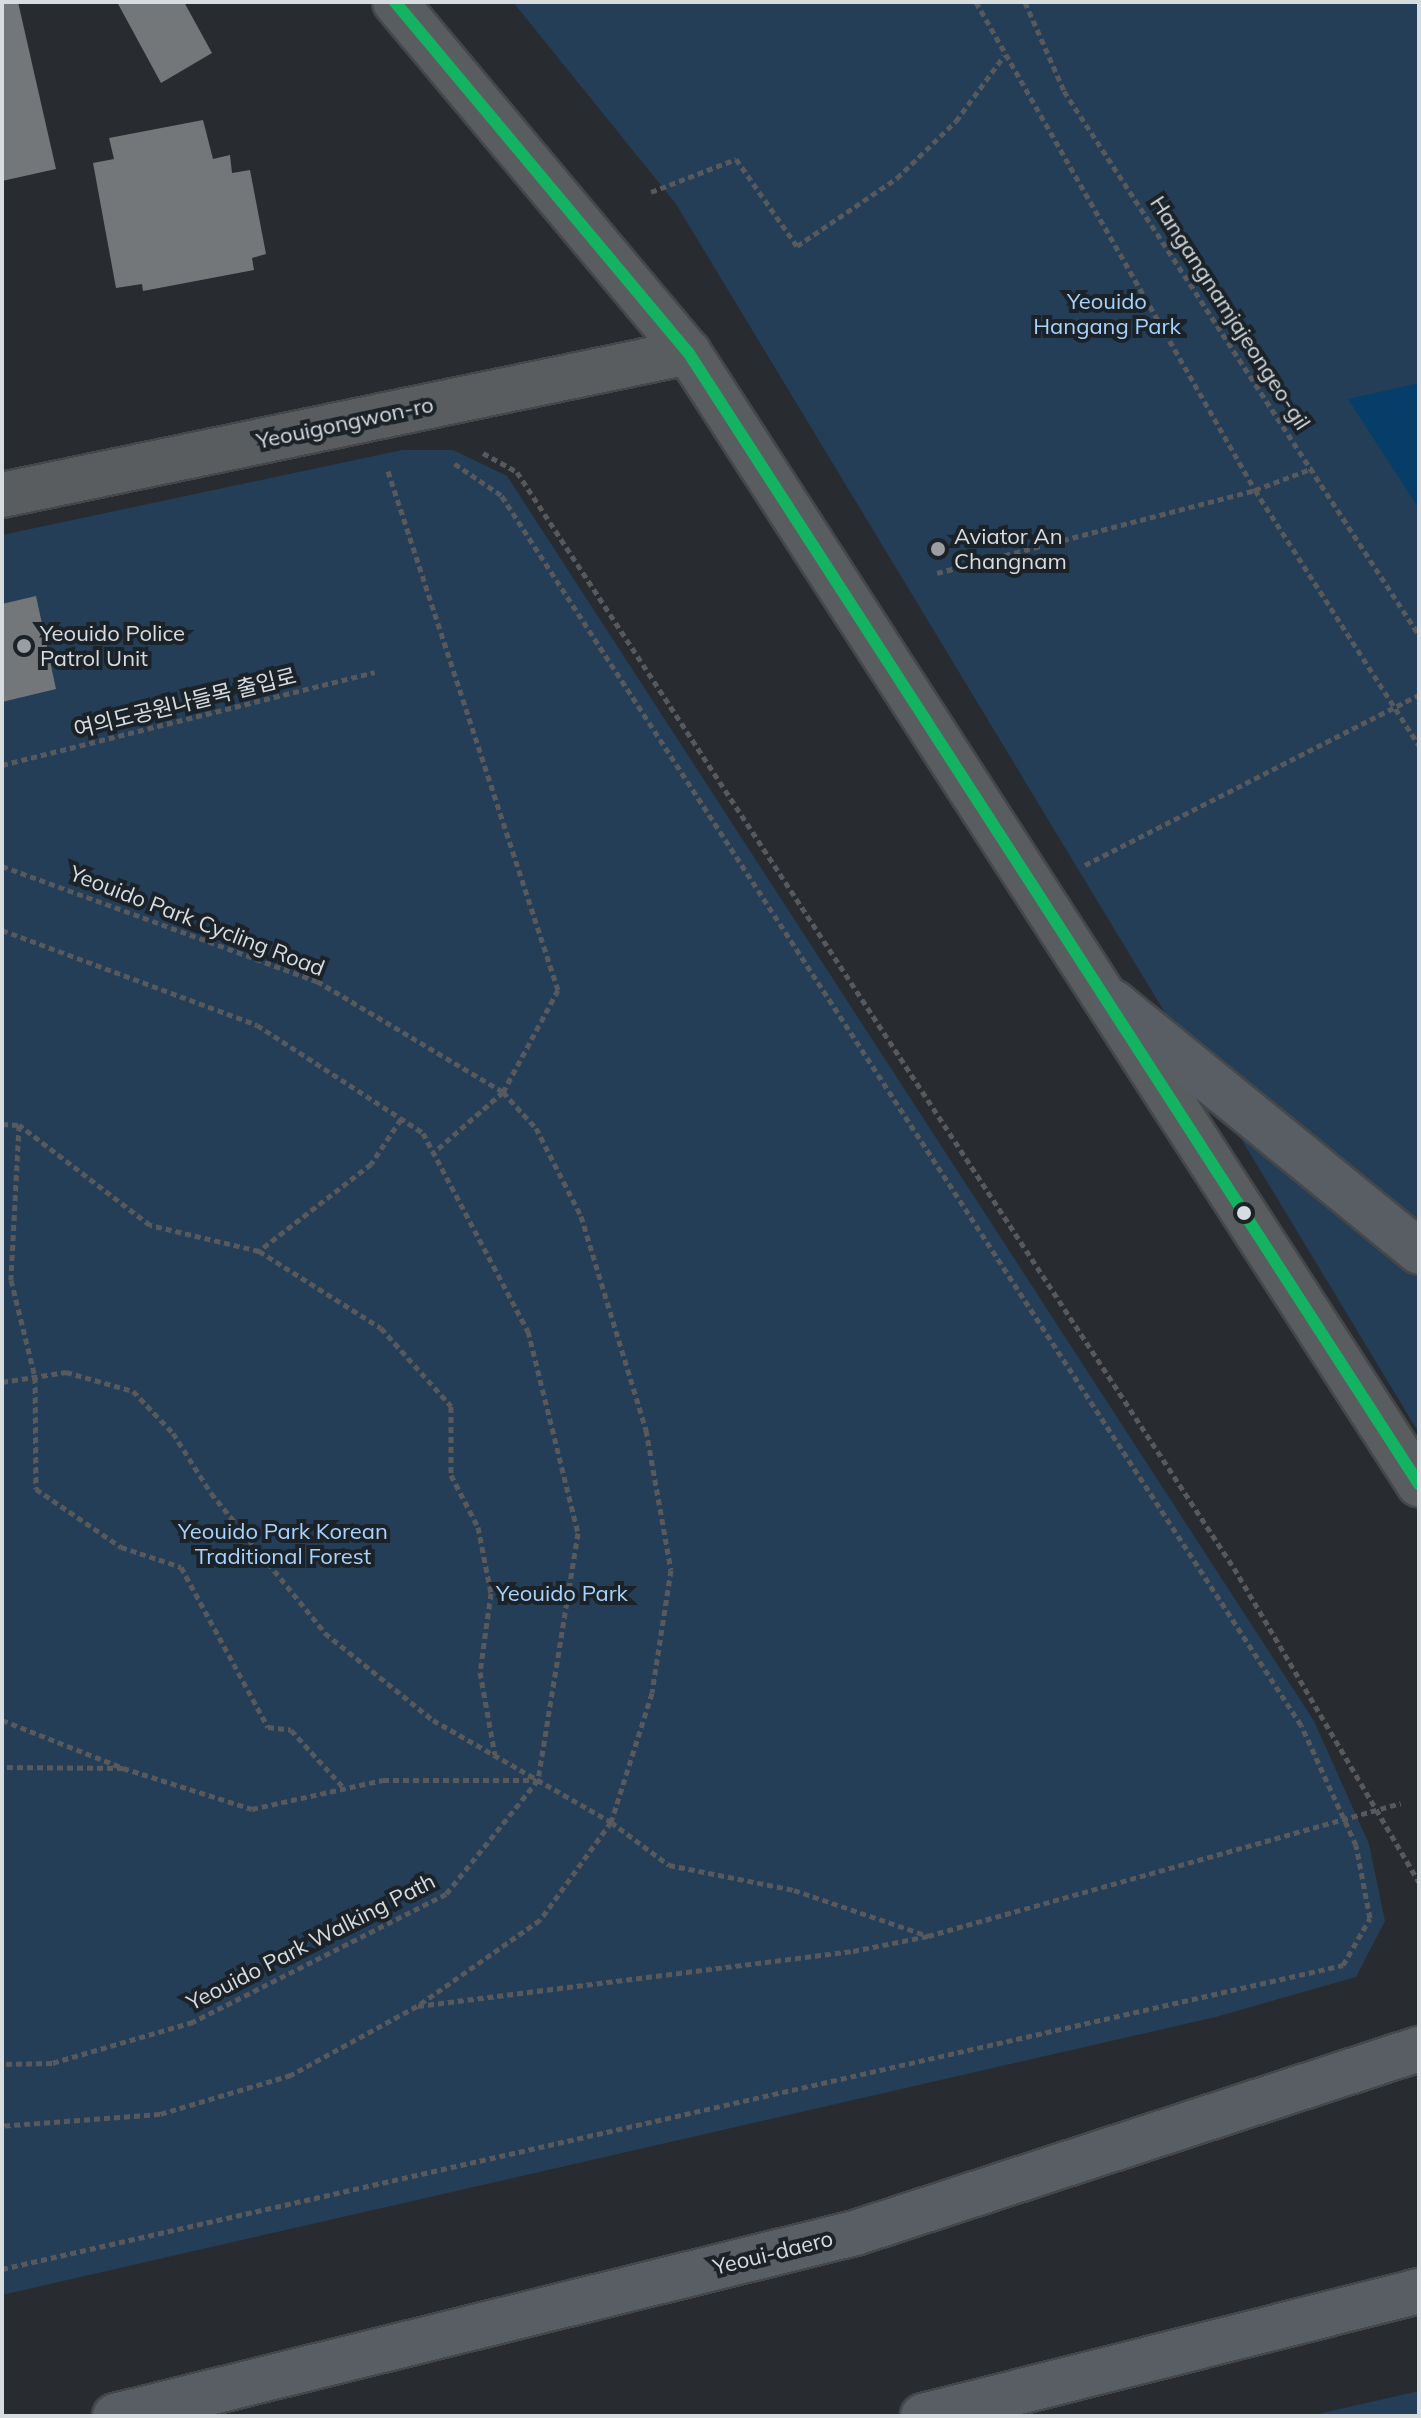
<!DOCTYPE html>
<meta charset="utf-8">
<style>
body{margin:0}
#map{position:relative;width:1421px;height:2418px;overflow:hidden;background:#282b2f;font-family:Mulish,"Noto Sans KR",sans-serif}
div>[style]{position:absolute}
.green>*{inset:0;background:#243e58}
.water>*{inset:0;background:#063e69}
.building>*{inset:0;background:#74777a}
.path>*{height:5px;margin-top:-2.5px;transform-origin:0;background:repeating-linear-gradient(90deg,#57595c 0 6px,transparent 0 10px)}
.roads{filter:drop-shadow(2px 0 #45484b) drop-shadow(-2px 0 #45484b) drop-shadow(0 2px #45484b) drop-shadow(0 -2px #45484b)}
.tertiary>*{height:44px;margin:-22px;padding:0 22px;transform-origin:22px;border-radius:22px;background:#595d5f}
.secondary>*{height:44px;margin:-22px;padding:0 22px;transform-origin:22px;border-radius:22px;background:#595d5f}
.primary>*{height:44px;margin:-22px;padding:0 22px;transform-origin:22px;border-radius:22px;background:#585e64}
.bus-1>*{height:12px;margin:-6px;padding:0 6px;transform-origin:6px;border-radius:6px;background:#13b361}
.dots>*{width:22px;height:22px;translate:-50% -50%;box-sizing:border-box;border:4px solid #1b2228;border-radius:50%}
span{translate:-50% -50%;white-space:nowrap;text-align:center;line-height:1.15;-webkit-text-stroke:8px #1b2228;paint-order:stroke}
.park-label{font-size:22px;color:#a7d3fe}
.street-label{font-size:22px;color:#d7dce0}
.poi-label{font-size:22px;color:#d7dce0}
.left{translate:0 -50%;text-align:left}
.frame{position:absolute;inset:0;border:4px solid #d7dce0;pointer-events:none}
</style>
<div id="map">
<div class="green">
<i style="clip-path:polygon(513px 2px,1419px 2px,1419px 1433px,676px 204px)"></i>
<i style="clip-path:polygon(402px 450px,453px 450px,507px 476px,1314px 1721px,1369px 1844px,1385px 1921px,1356px 1977px,1216px 2017px,2px 2295px,2px 535px)"></i>
<i style="clip-path:polygon(1419px 2391px,1419px 2416px,1309px 2416px)"></i>
</div>
<div class="water">
<i style="clip-path:polygon(1419px 383px,1419px 509px,1348px 399px)"></i>
</div>
<div class="building">
<i style="clip-path:polygon(2px 2px,18px 2px,56px 169px,2px 181px)"></i>
<i style="clip-path:polygon(117px 2px,184px 2px,212px 53px,161px 83px)"></i>
<i style="clip-path:polygon(203px 120px,213px 159px,230px 155px,232px 173px,250px 170px,266px 254px,252px 258px,254px 270px,143px 291px,142px 284px,116px 288px,93px 163px,114px 159px,109px 138px)"></i>
<i style="clip-path:polygon(36px 596px,56px 689px,2px 702px,2px 604px)"></i>
</div>
<div class="path">
<i style="left:976px;top:2px;width:562px;rotate:60.24deg"></i>
<i style="left:1255px;top:490px;width:303px;rotate:57.3deg"></i>
<i style="left:1025px;top:2px;width:97px;rotate:66.3deg"></i>
<i style="left:1064px;top:91px;width:650px;rotate:56.87deg"></i>
<i style="left:651px;top:192px;width:91px;rotate:-21.2deg"></i>
<i style="left:736px;top:159px;width:106px;rotate:55deg"></i>
<i style="left:797px;top:246px;width:121px;rotate:-34.2deg"></i>
<i style="left:897px;top:178px;width:82px;rotate:-44deg"></i>
<i style="left:956px;top:121px;width:81px;rotate:-53.6deg"></i>
<i style="left:483px;top:453px;width:39px;rotate:29deg"></i>
<i style="left:517px;top:472px;width:1310px;rotate:56.81deg"></i>
<i style="left:1234px;top:1568px;width:364px;rotate:59.5deg"></i>
<i style="left:388px;top:471px;width:546px;rotate:71.86deg"></i>
<i style="left:558px;top:990px;width:116px;rotate:118.3deg"></i>
<i style="left:503px;top:1092px;width:93px;rotate:138.9deg"></i>
<i style="left:937px;top:573px;width:329px;rotate:-14.6deg"></i>
<i style="left:1255px;top:490px;width:62px;rotate:-20.8deg"></i>
<i style="left:2px;top:765px;width:384px;rotate:-14deg"></i>
<i style="left:1085px;top:865px;width:375px;rotate:-27deg"></i>
<i style="left:2px;top:866px;width:335px;rotate:20.1deg"></i>
<i style="left:317px;top:981px;width:217px;rotate:30.8deg"></i>
<i style="left:503px;top:1092px;width:49px;rotate:47.5deg"></i>
<i style="left:536px;top:1128px;width:99px;rotate:62.9deg"></i>
<i style="left:581px;top:1216px;width:224px;rotate:73.1deg"></i>
<i style="left:646px;top:1430px;width:142px;rotate:79.9deg"></i>
<i style="left:671px;top:1570px;width:124px;rotate:98.8deg"></i>
<i style="left:652px;top:1693px;width:135px;rotate:107.6deg"></i>
<i style="left:611px;top:1822px;width:121px;rotate:125.9deg"></i>
<i style="left:540px;top:1920px;width:150px;rotate:145deg"></i>
<i style="left:417px;top:2006px;width:144px;rotate:151.3deg"></i>
<i style="left:291px;top:2075px;width:137px;rotate:163.4deg"></i>
<i style="left:160px;top:2114px;width:158px;rotate:175.7deg"></i>
<i style="left:2px;top:930px;width:272px;rotate:20.4deg"></i>
<i style="left:257px;top:1025px;width:198px;rotate:33deg"></i>
<i style="left:423px;top:1133px;width:224px;rotate:62.1deg"></i>
<i style="left:528px;top:1331px;width:208px;rotate:76.1deg"></i>
<i style="left:578px;top:1533px;width:250px;rotate:99.2deg"></i>
<i style="left:538px;top:1780px;width:146px;rotate:128.9deg"></i>
<i style="left:446px;top:1894px;width:284px;rotate:153.2deg"></i>
<i style="left:193px;top:2022px;width:147px;rotate:163.8deg"></i>
<i style="left:52px;top:2063px;width:50px;rotate:178.9deg"></i>
<i style="left:401px;top:1119px;width:54px;rotate:123.7deg"></i>
<i style="left:371px;top:1164px;width:142px;rotate:142.2deg"></i>
<i style="left:259px;top:1251px;width:144px;rotate:32.3deg"></i>
<i style="left:381px;top:1328px;width:105px;rotate:48.1deg"></i>
<i style="left:451px;top:1406px;width:69px;rotate:90deg"></i>
<i style="left:451px;top:1475px;width:59px;rotate:62.6deg"></i>
<i style="left:478px;top:1527px;width:67px;rotate:78.9deg"></i>
<i style="left:491px;top:1593px;width:80px;rotate:97.9deg"></i>
<i style="left:480px;top:1672px;width:84px;rotate:79.8deg"></i>
<i style="left:2px;top:1124px;width:17px;rotate:3deg"></i>
<i style="left:259px;top:1251px;width:112px;rotate:-166.6deg"></i>
<i style="left:150px;top:1225px;width:165px;rotate:-142.6deg"></i>
<i style="left:19px;top:1125px;width:155px;rotate:93deg"></i>
<i style="left:11px;top:1280px;width:100px;rotate:76.1deg"></i>
<i style="left:35px;top:1377px;width:112px;rotate:89.5deg"></i>
<i style="left:36px;top:1489px;width:103px;rotate:34.3deg"></i>
<i style="left:121px;top:1547px;width:63px;rotate:18.4deg"></i>
<i style="left:181px;top:1567px;width:182px;rotate:61.5deg"></i>
<i style="left:268px;top:1727px;width:23px;rotate:7deg"></i>
<i style="left:291px;top:1730px;width:79px;rotate:47.6deg"></i>
<i style="left:2px;top:1382px;width:65px;rotate:-8.9deg"></i>
<i style="left:66px;top:1372px;width:70px;rotate:15.8deg"></i>
<i style="left:133px;top:1391px;width:58px;rotate:46.4deg"></i>
<i style="left:173px;top:1433px;width:71px;rotate:57.7deg"></i>
<i style="left:211px;top:1493px;width:181px;rotate:50.8deg"></i>
<i style="left:325px;top:1633px;width:139px;rotate:38.9deg"></i>
<i style="left:433px;top:1720px;width:205px;rotate:29.8deg"></i>
<i style="left:611px;top:1822px;width:72px;rotate:36.6deg"></i>
<i style="left:669px;top:1865px;width:127px;rotate:11.3deg"></i>
<i style="left:794px;top:1890px;width:142px;rotate:18.9deg"></i>
<i style="left:2px;top:1720px;width:130px;rotate:21.6deg"></i>
<i style="left:123px;top:1768px;width:121px;rotate:-179.5deg"></i>
<i style="left:123px;top:1768px;width:135px;rotate:17.6deg"></i>
<i style="left:252px;top:1809px;width:134px;rotate:-12.5deg"></i>
<i style="left:383px;top:1780px;width:153px"></i>
<i style="left:418px;top:2006px;width:438px;rotate:-7.2deg"></i>
<i style="left:853px;top:1951px;width:76px;rotate:-11.3deg"></i>
<i style="left:928px;top:1936px;width:491px;rotate:-15.7deg"></i>
<i style="left:2px;top:2269px;width:1375px;rotate:-12.77deg"></i>
<i style="left:1343px;top:1965px;width:54px;rotate:-60.1deg"></i>
<i style="left:1370px;top:1918px;width:74px;rotate:-100.9deg"></i>
<i style="left:1356px;top:1845px;width:132px;rotate:-114.6deg"></i>
<i style="left:1301px;top:1725px;width:1467px;rotate:-123.04deg"></i>
<i style="left:501px;top:495px;width:59px;rotate:-146deg"></i>
</div>
<div class="roads">
<div class="tertiary">
<i style="left:2px;top:495px;width:701px;rotate:-11.77deg"></i>
</div>
<div class="secondary">
<i style="left:395px;top:2px;width:456px;rotate:50.1deg"></i>
<i style="left:688px;top:352px;width:1348px;rotate:57.15deg"></i>
</div>
<div class="primary">
<i style="left:1113px;top:1002px;width:395px;rotate:39.2deg"></i>
<i style="left:115px;top:2416px;width:762px;rotate:-13.89deg"></i>
<i style="left:855px;top:2233px;width:593px;rotate:-18.07deg"></i>
<i style="left:923px;top:2416px;width:512px;rotate:-14.14deg"></i>
</div>
</div>
<div class="bus-1">
<i style="left:395px;top:2px;width:456px;rotate:50.1deg"></i>
<i style="left:688px;top:352px;width:1348px;rotate:57.15deg"></i>
</div>
<div class="dots">
<i style="left:938px;top:549px;background:#9a9ea2"></i>
<i style="left:24px;top:646px;background:#9a9ea2"></i>
<i style="left:1244px;top:1213px;background:#d7dce0"></i>
</div>
<div class="park-label">
<span style="left:1107px;top:314px">Yeouido<br>Hangang Park</span>
<span style="left:283px;top:1544px">Yeouido Park Korean<br>Traditional Forest</span>
<span style="left:562px;top:1594px">Yeouido Park</span>
</div>
<div class="street-label">
<span style="left:1230px;top:313px;rotate:57deg">Hangangnamjajeongeo-gil</span>
<span style="left:345px;top:423px;rotate:-12deg">Yeouigongwon-ro</span>
<span style="left:185px;top:703px;rotate:-14deg">여의도공원나들목 출입로</span>
<span style="left:197px;top:921px;rotate:21deg">Yeouido Park Cycling Road</span>
<span style="left:311px;top:1942px;rotate:-27deg">Yeouido Park Walking Path</span>
<span style="left:773px;top:2253px;rotate:-14deg">Yeoui-daero</span>
</div>
<div class="poi-label">
<span class="left" style="left:954px;top:549px">Aviator An<br>Changnam</span>
<span class="left" style="left:40px;top:646px">Yeouido Police<br>Patrol Unit</span>
</div>
<div class="frame"></div>
</div>
